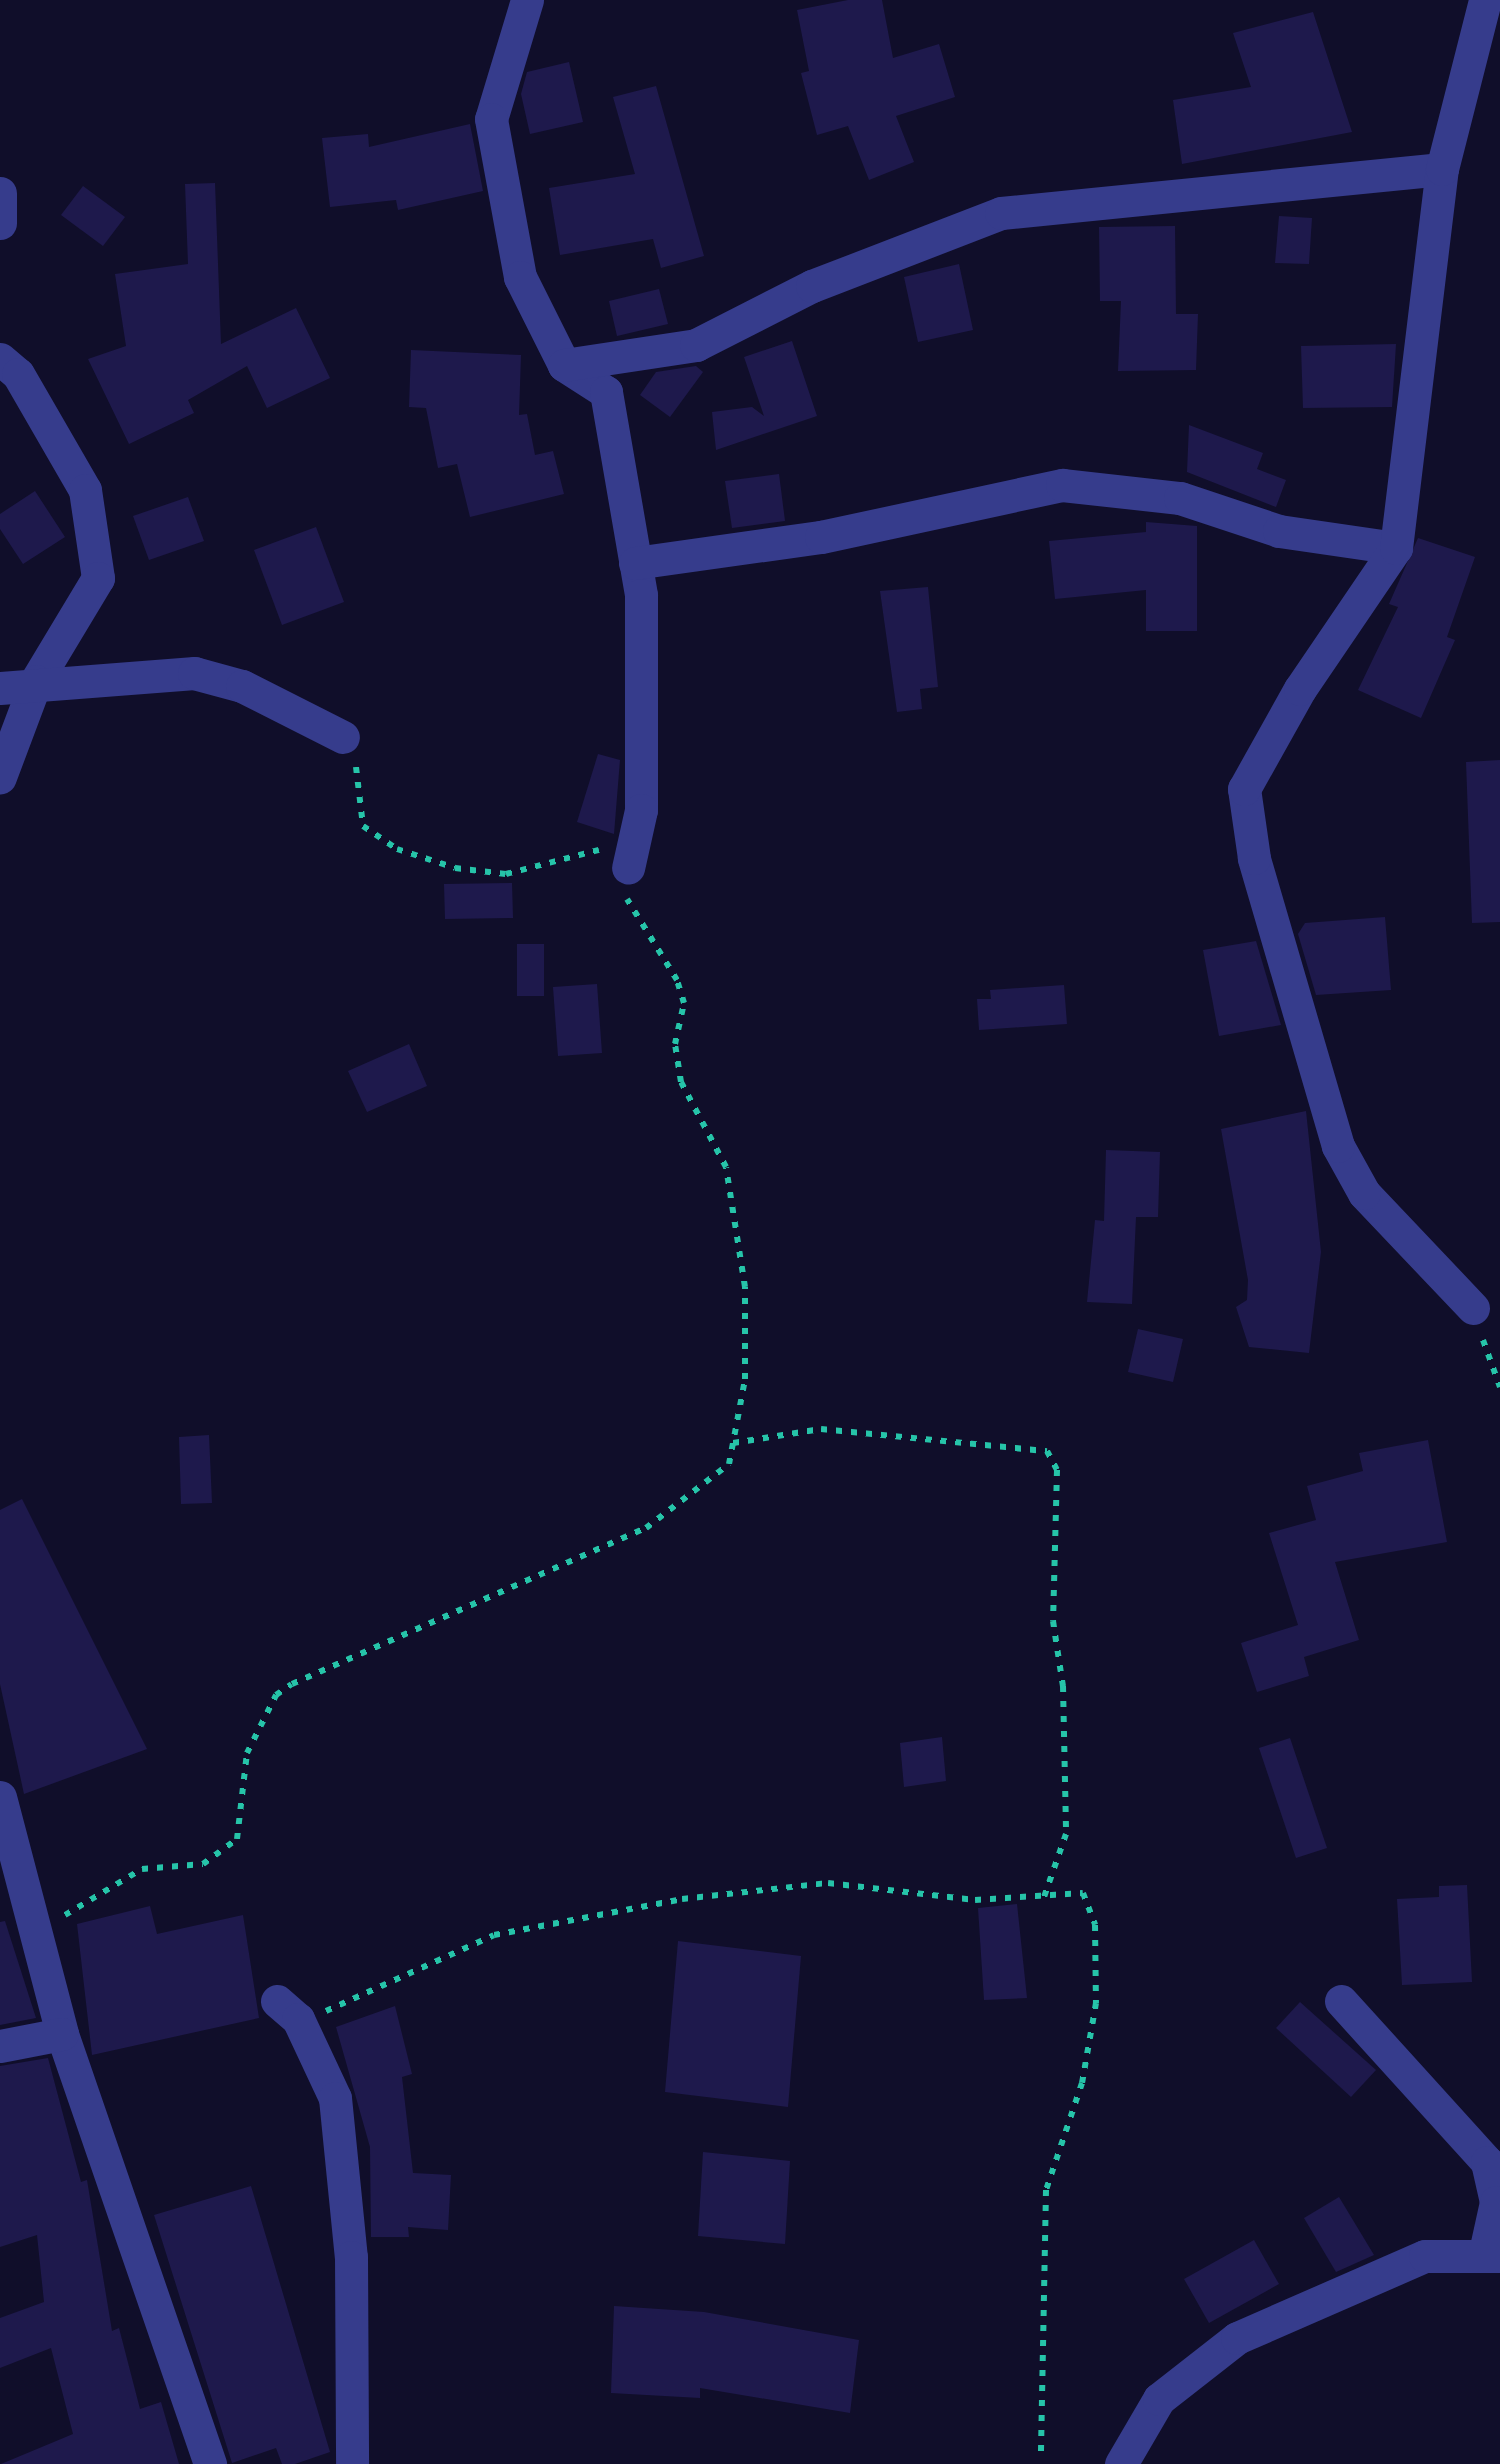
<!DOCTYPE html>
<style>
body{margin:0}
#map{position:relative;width:1500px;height:2464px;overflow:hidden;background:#100e2a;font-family:"Fira Sans Condensed",sans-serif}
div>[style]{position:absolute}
.building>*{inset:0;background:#1e194c}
.path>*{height:6px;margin-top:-3px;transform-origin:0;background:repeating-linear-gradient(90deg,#26c4a9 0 6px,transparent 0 15px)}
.minor>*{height:33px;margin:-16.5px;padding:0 16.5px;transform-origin:16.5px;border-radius:16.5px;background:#363c8c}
span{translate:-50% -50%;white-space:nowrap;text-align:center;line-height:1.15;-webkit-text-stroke:9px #100e2a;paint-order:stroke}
</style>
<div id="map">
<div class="building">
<i style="clip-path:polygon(848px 0,882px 0,893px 58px,939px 44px,955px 97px,896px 116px,914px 162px,869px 180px,848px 126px,817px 135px,801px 73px,809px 71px,797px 10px)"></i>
<i style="clip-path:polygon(1313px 12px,1352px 132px,1182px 164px,1173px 100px,1251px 87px,1233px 33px)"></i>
<i style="clip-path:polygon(569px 62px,583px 122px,530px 134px,521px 94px,527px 72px)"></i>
<i style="clip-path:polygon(656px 86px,704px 256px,661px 268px,653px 239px,560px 255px,549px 188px,635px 174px,613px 97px)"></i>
<i style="clip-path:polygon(470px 124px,483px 191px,398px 210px,396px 200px,330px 207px,322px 138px,368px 134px,369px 147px)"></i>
<i style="clip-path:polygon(215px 183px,221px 344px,296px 308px,330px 378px,267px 408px,247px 366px,188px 400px,194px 413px,129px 444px,88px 359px,126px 346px,115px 274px,188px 264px,185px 184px)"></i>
<i style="clip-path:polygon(83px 186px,125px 217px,103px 246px,61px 215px)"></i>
<i style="clip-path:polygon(1279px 216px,1312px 218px,1309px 264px,1275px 263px)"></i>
<i style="clip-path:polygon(1175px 226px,1176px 314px,1198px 314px,1196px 370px,1118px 371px,1121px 301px,1100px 301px,1099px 227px)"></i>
<i style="clip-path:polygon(959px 264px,973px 330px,918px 342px,904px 277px)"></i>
<i style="clip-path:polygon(659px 289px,668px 324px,617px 336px,609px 301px)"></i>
<i style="clip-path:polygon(792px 341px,817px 416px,716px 450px,712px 412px,752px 407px,764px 416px,744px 357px)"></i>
<i style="clip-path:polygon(1396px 344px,1392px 407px,1303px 408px,1301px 346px)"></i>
<i style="clip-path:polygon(411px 350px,521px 355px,519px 415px,527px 414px,535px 455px,553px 451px,564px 494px,470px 517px,457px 464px,438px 468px,426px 408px,409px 407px)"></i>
<i style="clip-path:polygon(696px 366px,703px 372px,670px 417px,640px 395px,656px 372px)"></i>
<i style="clip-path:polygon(1189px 425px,1263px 453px,1257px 469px,1286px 480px,1276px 507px,1187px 472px)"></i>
<i style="clip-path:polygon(779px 474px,785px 521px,732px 528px,725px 481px)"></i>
<i style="clip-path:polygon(35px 491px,65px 537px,23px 564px,0 529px,0 514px)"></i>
<i style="clip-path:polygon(188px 497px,204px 541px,149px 560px,133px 516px)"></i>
<i style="clip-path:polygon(1146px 522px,1197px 526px,1197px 631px,1146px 631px,1146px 590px,1055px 599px,1049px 541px,1146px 532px)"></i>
<i style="clip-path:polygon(316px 527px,344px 602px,282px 625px,254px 550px)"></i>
<i style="clip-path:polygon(1418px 538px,1475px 557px,1447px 637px,1455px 640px,1421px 718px,1358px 690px,1398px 607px,1389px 604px)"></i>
<i style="clip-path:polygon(928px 587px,938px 687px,920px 689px,922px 709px,897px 712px,880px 591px)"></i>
<i style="clip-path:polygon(598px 754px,620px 760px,614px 834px,577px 822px)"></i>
<i style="clip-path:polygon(1500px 760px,1500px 922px,1472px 923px,1466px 762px)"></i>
<i style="clip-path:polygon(512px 883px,513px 918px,445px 919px,444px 884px)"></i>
<i style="clip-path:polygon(1385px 917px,1391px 990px,1316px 995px,1298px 934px,1305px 923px)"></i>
<i style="clip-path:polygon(1256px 941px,1281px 1025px,1219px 1036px,1203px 950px)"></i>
<i style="clip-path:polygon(517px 944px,544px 944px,544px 996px,517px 996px)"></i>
<i style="clip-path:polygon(597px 984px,602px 1053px,558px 1056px,553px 987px)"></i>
<i style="clip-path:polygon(1064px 985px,1067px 1024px,979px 1030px,977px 999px,991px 999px,990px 990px)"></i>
<i style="clip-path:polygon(409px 1044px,427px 1086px,367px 1112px,348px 1071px)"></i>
<i style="clip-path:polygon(1306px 1111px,1321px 1252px,1309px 1353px,1249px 1347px,1236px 1307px,1247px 1300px,1248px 1280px,1221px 1129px)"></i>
<i style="clip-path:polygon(1106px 1150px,1160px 1152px,1158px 1217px,1136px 1217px,1132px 1304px,1087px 1302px,1095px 1220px,1104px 1221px)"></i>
<i style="clip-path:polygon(1138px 1329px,1183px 1339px,1173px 1382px,1128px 1372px)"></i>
<i style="clip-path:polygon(209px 1435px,212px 1503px,181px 1504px,179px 1437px)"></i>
<i style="clip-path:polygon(1428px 1440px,1447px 1542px,1335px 1562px,1359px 1640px,1304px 1657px,1309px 1676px,1257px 1692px,1241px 1643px,1298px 1625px,1269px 1533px,1316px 1520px,1307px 1486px,1363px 1471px,1359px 1453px)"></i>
<i style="clip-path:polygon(22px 1499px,147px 1749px,24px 1794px,0 1684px,0 1510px)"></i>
<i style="clip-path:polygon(942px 1737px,946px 1781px,904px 1787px,900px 1743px)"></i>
<i style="clip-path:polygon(1290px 1738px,1327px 1848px,1296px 1858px,1259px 1748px)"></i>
<i style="clip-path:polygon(1467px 1885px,1472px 1982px,1402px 1985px,1397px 1899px,1439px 1897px,1439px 1886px)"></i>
<i style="clip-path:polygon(1017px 1904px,1027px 1998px,984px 2000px,978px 1908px)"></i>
<i style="clip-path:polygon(150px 1906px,157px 1934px,243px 1915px,259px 2018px,92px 2055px,77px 1924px)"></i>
<i style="clip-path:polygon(5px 1921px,36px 2018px,0 2025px,0 1922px)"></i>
<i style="clip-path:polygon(678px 1941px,801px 1956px,788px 2107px,665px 2092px)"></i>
<i style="clip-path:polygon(1300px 2002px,1376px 2070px,1351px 2097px,1276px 2028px)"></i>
<i style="clip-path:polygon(395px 2006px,412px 2074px,402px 2077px,413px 2173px,451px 2175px,448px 2230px,408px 2227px,409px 2237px,371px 2237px,370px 2147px,336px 2027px)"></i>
<i style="clip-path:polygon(48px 2058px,81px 2182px,87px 2180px,112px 2331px,119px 2328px,140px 2409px,161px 2402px,179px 2464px,1px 2464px,73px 2434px,51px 2348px,0 2368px,0 2318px,44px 2302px,37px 2235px,0 2247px,0 2066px)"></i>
<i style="clip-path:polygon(703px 2152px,790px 2161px,785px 2244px,698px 2236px)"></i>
<i style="clip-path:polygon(251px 2186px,330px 2452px,295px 2464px,282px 2464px,276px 2448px,232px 2463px,154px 2215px)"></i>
<i style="clip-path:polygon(1339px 2197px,1374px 2255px,1336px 2272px,1304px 2218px)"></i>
<i style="clip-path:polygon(1254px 2240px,1279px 2284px,1209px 2323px,1184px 2279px)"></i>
<i style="clip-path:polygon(614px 2306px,704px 2312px,859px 2340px,850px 2413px,700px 2388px,700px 2398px,611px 2393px)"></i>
</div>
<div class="path">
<i style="left:356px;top:767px;width:59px;rotate:83.2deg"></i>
<i style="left:363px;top:826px;width:41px;rotate:34.1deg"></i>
<i style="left:397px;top:849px;width:61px;rotate:18.1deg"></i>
<i style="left:455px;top:868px;width:51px;rotate:6.7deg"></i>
<i style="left:506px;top:874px;width:96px;rotate:-14.5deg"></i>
<i style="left:1483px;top:1340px;width:50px;rotate:70.1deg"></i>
<i style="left:733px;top:1443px;width:89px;rotate:-9deg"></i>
<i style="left:821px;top:1429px;width:227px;rotate:5.6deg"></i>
<i style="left:1047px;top:1451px;width:21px;rotate:62deg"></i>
<i style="left:1057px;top:1470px;width:151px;rotate:91.5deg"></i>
<i style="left:1053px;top:1621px;width:66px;rotate:81.3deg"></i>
<i style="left:1063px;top:1686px;width:148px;rotate:88.8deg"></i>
<i style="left:1066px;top:1834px;width:70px;rotate:109.2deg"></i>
<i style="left:65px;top:1915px;width:90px;rotate:-30.9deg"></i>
<i style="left:142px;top:1869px;width:61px;rotate:-4.7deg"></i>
<i style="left:203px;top:1864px;width:42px;rotate:-36.3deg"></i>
<i style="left:237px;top:1839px;width:87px;rotate:-83.4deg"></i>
<i style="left:247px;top:1753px;width:65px;rotate:-63.4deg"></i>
<i style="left:276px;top:1695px;width:19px;rotate:-35deg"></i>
<i style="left:292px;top:1684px;width:387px;rotate:-23.8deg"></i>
<i style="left:646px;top:1528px;width:105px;rotate:-37.6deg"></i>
<i style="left:729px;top:1464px;width:86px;rotate:-79.3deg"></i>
<i style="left:745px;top:1379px;width:92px;rotate:-90deg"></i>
<i style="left:745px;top:1287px;width:121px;rotate:-99deg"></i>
<i style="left:726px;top:1167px;width:96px;rotate:-117.9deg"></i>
<i style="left:681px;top:1082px;width:38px;rotate:-99deg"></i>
<i style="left:675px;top:1044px;width:42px;rotate:-77.6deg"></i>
<i style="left:684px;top:1003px;width:24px;rotate:-107deg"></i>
<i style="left:677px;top:980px;width:95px;rotate:-121.7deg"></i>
<i style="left:326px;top:2011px;width:184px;rotate:-24.3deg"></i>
<i style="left:494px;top:1935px;width:191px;rotate:-10.8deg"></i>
<i style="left:682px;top:1899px;width:147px;rotate:-6.3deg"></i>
<i style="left:828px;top:1883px;width:148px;rotate:6.6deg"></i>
<i style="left:975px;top:1900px;width:108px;rotate:-3.7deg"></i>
<i style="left:1083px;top:1893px;width:34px;rotate:69deg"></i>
<i style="left:1095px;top:1925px;width:78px;rotate:89.3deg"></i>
<i style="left:1096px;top:2003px;width:81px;rotate:99.9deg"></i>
<i style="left:1082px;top:2083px;width:113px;rotate:108.6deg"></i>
<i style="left:1046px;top:2190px;width:268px;rotate:91.1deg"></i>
</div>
<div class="minor">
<i style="left:527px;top:0;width:124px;rotate:106.8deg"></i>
<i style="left:491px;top:119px;width:161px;rotate:79.6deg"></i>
<i style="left:520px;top:277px;width:98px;rotate:63.4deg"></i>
<i style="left:564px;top:365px;width:50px;rotate:32.7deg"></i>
<i style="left:606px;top:392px;width:206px;rotate:80.2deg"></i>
<i style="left:641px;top:595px;width:215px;rotate:90deg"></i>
<i style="left:641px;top:810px;width:59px;rotate:102.6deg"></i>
<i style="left:0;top:193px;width:30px;rotate:90deg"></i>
<i style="left:0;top:359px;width:23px;rotate:40deg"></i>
<i style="left:18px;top:374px;width:134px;rotate:60deg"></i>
<i style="left:85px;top:490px;width:89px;rotate:81.6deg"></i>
<i style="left:98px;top:578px;width:120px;rotate:121deg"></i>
<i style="left:36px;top:681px;width:103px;rotate:110.6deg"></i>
<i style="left:564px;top:365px;width:134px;rotate:-8.6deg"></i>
<i style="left:696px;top:345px;width:130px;rotate:-27deg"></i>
<i style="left:812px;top:286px;width:203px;rotate:-21.1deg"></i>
<i style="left:1001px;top:213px;width:443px;rotate:-5.7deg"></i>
<i style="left:635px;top:563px;width:188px;rotate:-8deg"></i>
<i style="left:821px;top:537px;width:247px;rotate:-12.2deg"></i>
<i style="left:1062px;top:485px;width:119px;rotate:6.3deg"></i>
<i style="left:1180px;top:498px;width:104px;rotate:18.4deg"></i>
<i style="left:1279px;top:531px;width:118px;rotate:8.3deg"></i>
<i style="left:0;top:688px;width:195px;rotate:-4.4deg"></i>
<i style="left:194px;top:673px;width:50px;rotate:15.2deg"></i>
<i style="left:242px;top:686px;width:113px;rotate:26.8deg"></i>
<i style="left:1473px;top:1308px;width:158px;rotate:-133.5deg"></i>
<i style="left:1364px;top:1193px;width:54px;rotate:-119deg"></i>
<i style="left:1338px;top:1146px;width:300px;rotate:-106.3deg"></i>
<i style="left:1254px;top:858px;width:70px;rotate:-98.2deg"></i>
<i style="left:1244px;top:789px;width:115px;rotate:-60.8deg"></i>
<i style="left:1300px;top:689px;width:171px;rotate:-55.8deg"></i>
<i style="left:1396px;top:548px;width:382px;rotate:-83.1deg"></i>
<i style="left:1442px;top:169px;width:174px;rotate:-75.7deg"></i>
<i style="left:0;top:1797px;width:245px;rotate:75.3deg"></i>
<i style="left:62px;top:2034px;width:455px;rotate:71deg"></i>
<i style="left:277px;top:2001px;width:28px;rotate:41deg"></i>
<i style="left:298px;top:2019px;width:87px;rotate:64.9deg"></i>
<i style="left:335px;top:2098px;width:160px;rotate:84.3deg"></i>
<i style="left:351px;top:2257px;width:207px;rotate:89.7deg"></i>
<i style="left:1341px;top:2001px;width:217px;rotate:47.8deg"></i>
<i style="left:1487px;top:2162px;width:41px;rotate:77.3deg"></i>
<i style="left:1496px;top:2202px;width:51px;rotate:102.4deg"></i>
<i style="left:0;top:2046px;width:63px;rotate:-11deg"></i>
<i style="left:1121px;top:2464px;width:75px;rotate:-59.7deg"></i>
<i style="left:1159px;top:2399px;width:99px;rotate:-38deg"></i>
<i style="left:1237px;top:2338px;width:205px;rotate:-23.6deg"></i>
<i style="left:1425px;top:2256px;width:75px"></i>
</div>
</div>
